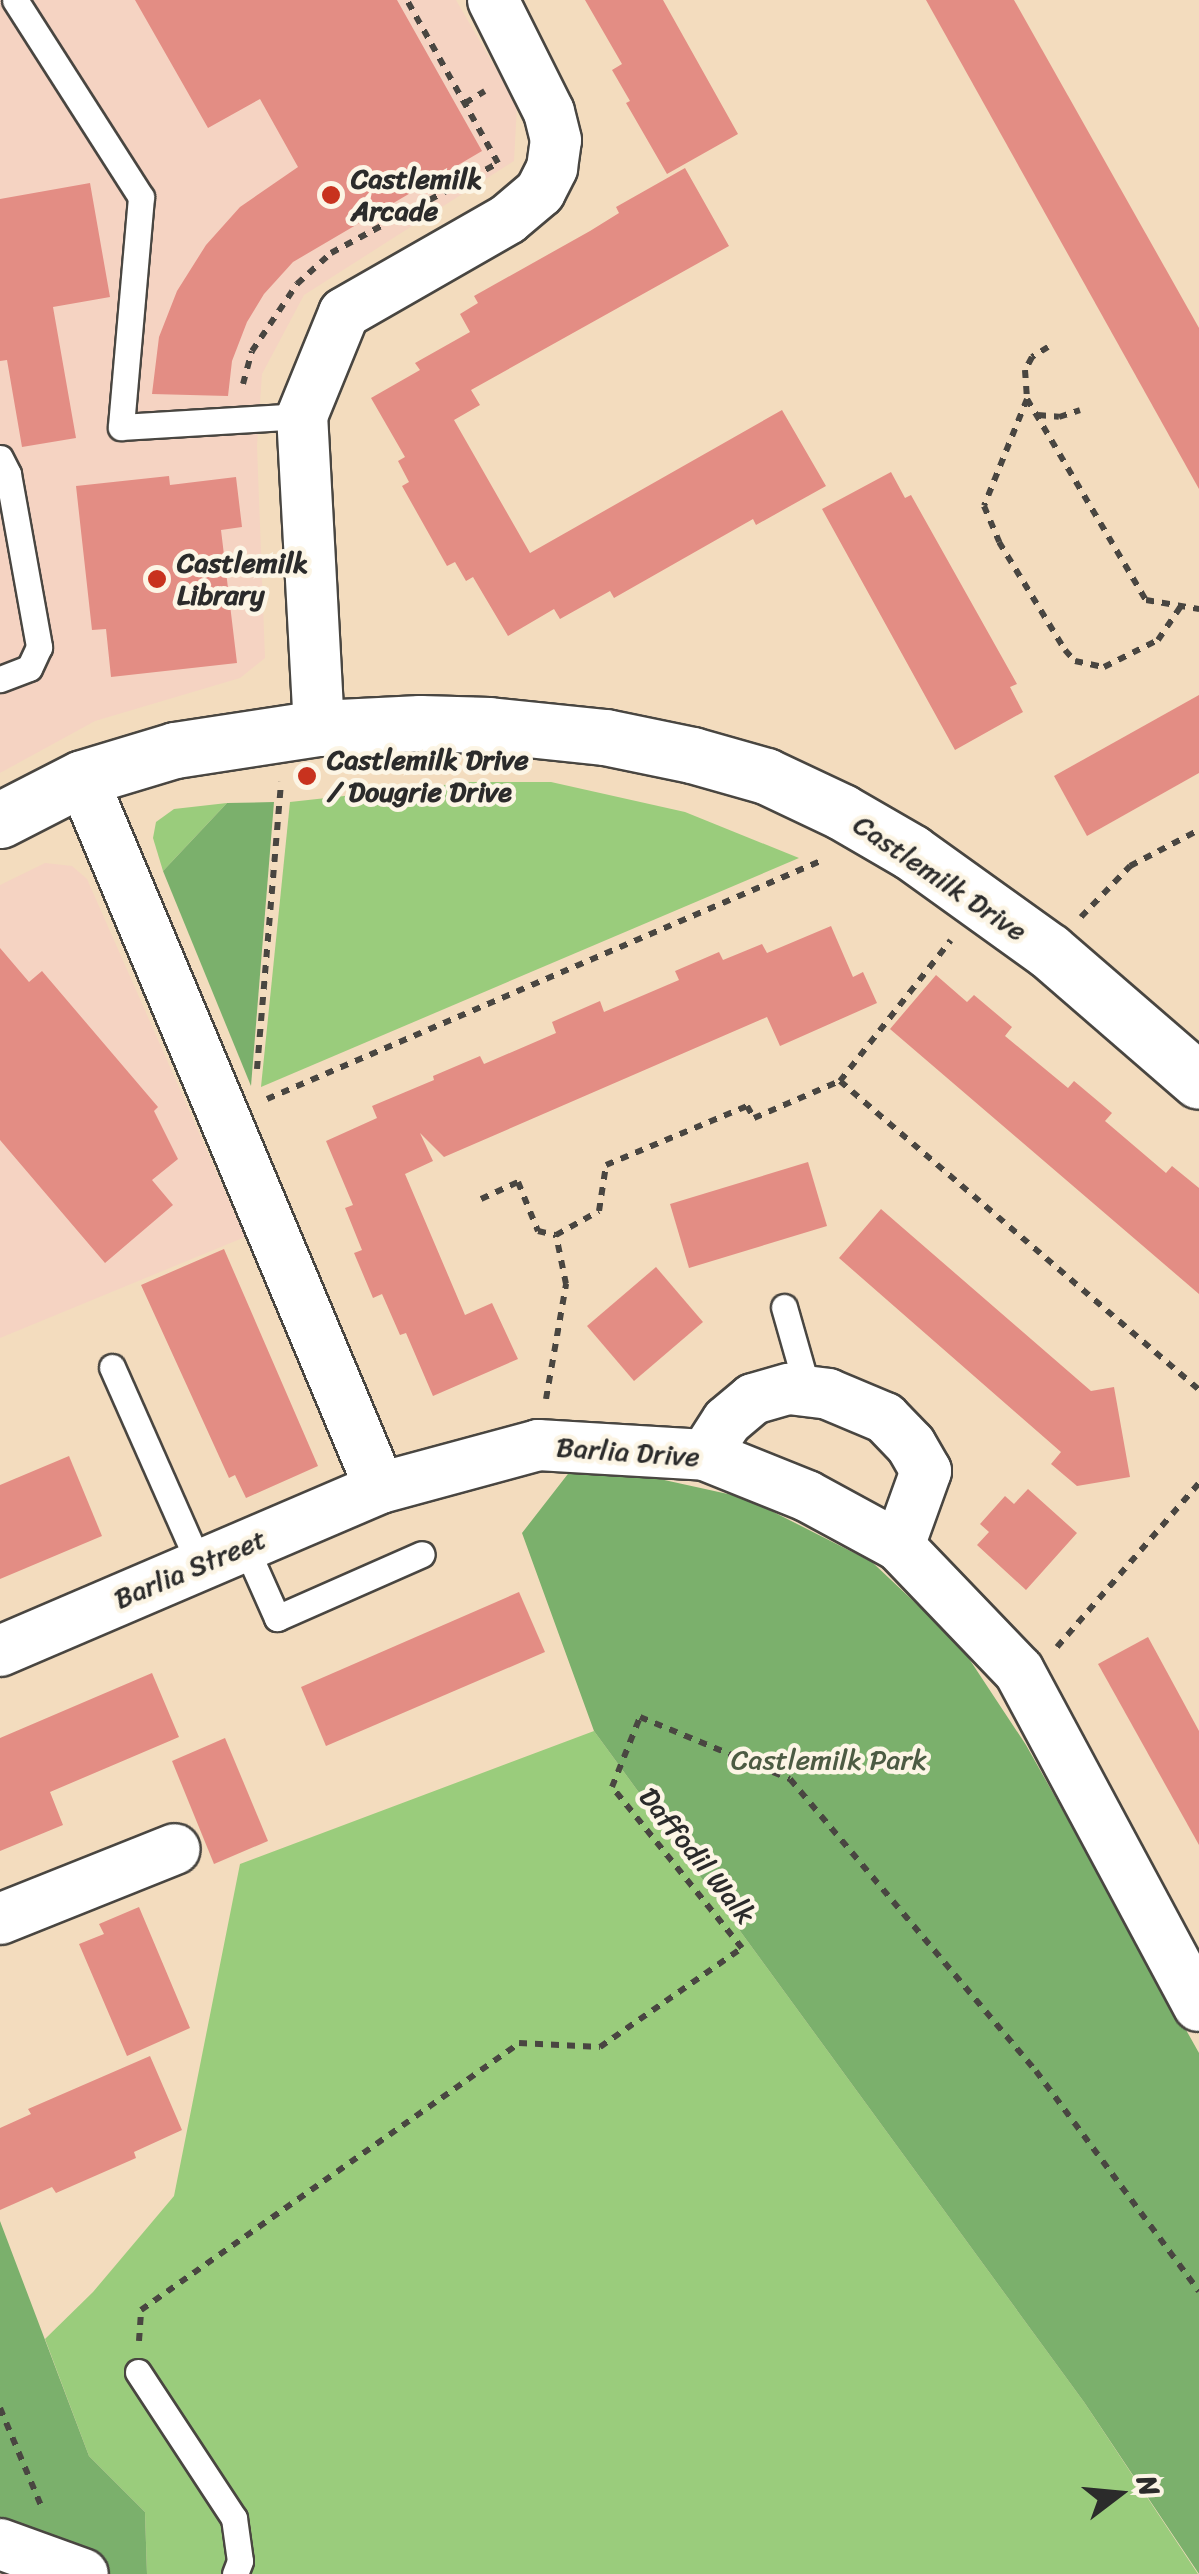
<!DOCTYPE html>
<style>
body{margin:0}
#map{position:relative;width:1199px;height:2574px;overflow:hidden;background:#f3dcbe;font-family:Sriracha,sans-serif}
div>[style]{position:absolute}
.built>*{inset:0;background:#f5d3c2}
.green>*{inset:0;background:#9acc7c}
.forest>*{inset:0;background:#7bb06c}
.building>*{inset:0;background:#e38d84}
.path>*{height:6px;margin-top:-3px;transform-origin:0;background:repeating-linear-gradient(90deg,#494641 0 8px,transparent 0 16px)}
.roads{filter:drop-shadow(2px 0 #494641) drop-shadow(-2px 0 #494641) drop-shadow(0 2px #494641) drop-shadow(0 -2px #494641)}
.service>*{height:25px;margin:-12.5px;padding:0 12.5px;transform-origin:12.5px;border-radius:12.5px;background:#fff}
.minor>*{height:50px;margin:-25px;padding:0 25px;transform-origin:25px;border-radius:25px;background:#fff}
.tertiary>*{height:55px;margin:-27.5px;padding:0 27.5px;transform-origin:27.5px;border-radius:27.5px;background:#fff}
.dots>*{width:28px;height:28px;translate:-50% -50%;box-sizing:border-box;border:5px solid #fcf5e5;border-radius:50%}
span{translate:-50% -50%;white-space:nowrap;text-align:center;line-height:1.15;-webkit-text-stroke:9px #fcf5e5;paint-order:stroke}
.poi-label{font-size:28px;color:#2b2b2b;font-weight:700}
.left{translate:0 -50%;text-align:left}
.street-label{font-size:28px;color:#2b2b2b}
.park-label{font-size:28px;color:#4c5b43}
.north{position:absolute;left:1069px;top:2444px;width:100px;height:100px;-webkit-text-stroke:8px #fcf5e5;paint-order:stroke;rotate:74deg;font-size:28px;font-weight:700;line-height:40px;text-align:center;color:#2b2b2b}
.north::after{content:'';display:block;margin:auto;width:35px;height:45px;background:#2b2b2b;clip-path:polygon(50% 0,100% 100%,50% 72%,0 100%)}
</style>
<div id="map">
<div class="built">
<i style="clip-path:polygon(0 0,456px 0,517px 105px,514px 161px,304px 295px,262px 374px,257px 446px,265px 658px,240px 678px,95px 721px,0 773px)"></i>
<i style="clip-path:polygon(45px 863px,72px 866px,87px 879px,245px 1237px,0 1338px,0 885px)"></i>
</div>
<div class="green">
<i style="clip-path:polygon(471px 782px,551px 782px,685px 812px,799px 858px,261px 1087px,290px 802px)"></i>
<i style="clip-path:polygon(227px 803px,163px 871px,153px 838px,156px 822px,174px 809px)"></i>
<i style="clip-path:polygon(594px 1731px,1084px 2402px,1198px 2574px,147px 2574px,145px 2512px,89px 2456px,45px 2339px,93px 2292px,174px 2196px,240px 1864px)"></i>
</div>
<div class="forest">
<i style="clip-path:polygon(274px 802px,251px 1086px,163px 871px,227px 803px)"></i>
<i style="clip-path:polygon(578px 1461px,746px 1498px,872px 1562px,960px 1645px,1026px 1745px,1199px 2053px,1199px 2574px,1084px 2402px,594px 1731px,522px 1533px)"></i>
<i style="clip-path:polygon(0 2221px,89px 2456px,145px 2512px,147px 2574px,5px 2574px,0 2561px)"></i>
</div>
<div class="building">
<i style="clip-path:polygon(135px 0,397px 0,482px 151px,293px 262px,264px 294px,247px 322px,232px 361px,228px 396px,152px 394px,159px 337px,177px 291px,206px 245px,240px 207px,298px 167px,260px 99px,208px 128px)"></i>
<i style="clip-path:polygon(585px 0,663px 0,738px 134px,667px 174px,626px 103px,630px 101px,612px 70px,622px 64px)"></i>
<i style="clip-path:polygon(926px 0,1014px 0,1199px 328px,1199px 489px)"></i>
<i style="clip-path:polygon(685px 168px,729px 246px,471px 390px,480px 405px,454px 420px,530px 553px,782px 410px,826px 486px,756px 525px,753px 519px,614px 598px,610px 591px,560px 619px,554px 609px,508px 636px,473px 577px,466px 581px,455px 562px,447px 566px,402px 486px,409px 482px,398px 461px,405px 457px,371px 398px,420px 370px,415px 363px,470px 332px,460px 314px,478px 303px,474px 296px,590px 231px,619px 213px,616px 207px)"></i>
<i style="clip-path:polygon(90px 183px,110px 297px,53px 307px,76px 438px,22px 447px,7px 360px,0 361px,0 199px)"></i>
<i style="clip-path:polygon(891px 472px,905px 498px,911px 495px,1017px 684px,1010px 687px,1023px 712px,955px 750px,822px 509px)"></i>
<i style="clip-path:polygon(169px 476px,170px 485px,236px 477px,242px 527px,221px 530px,237px 663px,111px 677px,106px 629px,92px 630px,76px 486px)"></i>
<i style="clip-path:polygon(1199px 695px,1199px 773px,1087px 836px,1054px 776px)"></i>
<i style="clip-path:polygon(831px 926px,853px 977px,863px 972px,877px 1003px,780px 1046px,767px 1017px,444px 1157px,420px 1133px,433px 1161px,405px 1174px,465px 1315px,492px 1303px,518px 1359px,433px 1396px,406px 1333px,400px 1335px,382px 1294px,373px 1298px,354px 1253px,362px 1250px,345px 1208px,353px 1205px,326px 1141px,377px 1118px,372px 1106px,434px 1080px,433px 1076px,480px 1056px,484px 1064px,556px 1033px,552px 1022px,600px 1001px,604px 1012px,679px 980px,675px 971px,719px 952px,723px 960px,762px 944px,767px 953px)"></i>
<i style="clip-path:polygon(0 948px,29px 982px,42px 971px,158px 1107px,154px 1111px,178px 1159px,152px 1180px,173px 1205px,105px 1263px,0 1140px)"></i>
<i style="clip-path:polygon(936px 975px,967px 1002px,974px 995px,1012px 1027px,1005px 1036px,1068px 1088px,1074px 1081px,1112px 1113px,1105px 1121px,1166px 1173px,1172px 1166px,1199px 1188px,1199px 1294px,890px 1029px)"></i>
<i style="clip-path:polygon(808px 1162px,827px 1226px,689px 1268px,670px 1204px)"></i>
<i style="clip-path:polygon(881px 1209px,1091px 1391px,1114px 1387px,1130px 1477px,1077px 1486px,1051px 1464px,1061px 1452px,839px 1258px)"></i>
<i style="clip-path:polygon(224px 1249px,318px 1466px,246px 1498px,235px 1475px,229px 1478px,141px 1285px)"></i>
<i style="clip-path:polygon(656px 1267px,703px 1322px,634px 1381px,587px 1326px)"></i>
<i style="clip-path:polygon(69px 1456px,102px 1536px,0 1579px,0 1485px)"></i>
<i style="clip-path:polygon(1028px 1489px,1077px 1533px,1026px 1590px,977px 1545px,989px 1532px,980px 1524px,1005px 1496px,1014px 1504px)"></i>
<i style="clip-path:polygon(519px 1592px,545px 1652px,326px 1746px,301px 1687px)"></i>
<i style="clip-path:polygon(1148px 1637px,1199px 1731px,1199px 1845px,1098px 1664px)"></i>
<i style="clip-path:polygon(152px 1673px,179px 1737px,50px 1792px,63px 1825px,0 1851px,0 1738px)"></i>
<i style="clip-path:polygon(225px 1738px,268px 1841px,214px 1864px,172px 1761px)"></i>
<i style="clip-path:polygon(139px 1907px,190px 2028px,127px 2056px,79px 1944px,104px 1934px,99px 1924px)"></i>
<i style="clip-path:polygon(150px 2056px,182px 2130px,134px 2152px,136px 2158px,56px 2193px,52px 2187px,0 2210px,0 2128px,31px 2114px,28px 2109px)"></i>
</div>
<div class="path">
<i style="left:465px;top:103px;width:23px;rotate:-31deg"></i>
<i style="left:1048px;top:347px;width:19px;rotate:148deg"></i>
<i style="left:1032px;top:357px;width:15px;rotate:118deg"></i>
<i style="left:1025px;top:370px;width:29px;rotate:86deg"></i>
<i style="left:1027px;top:399px;width:234px;rotate:59.4deg"></i>
<i style="left:1146px;top:600px;width:54px;rotate:9.6deg"></i>
<i style="left:243px;top:384px;width:34px;rotate:-75deg"></i>
<i style="left:252px;top:351px;width:81px;rotate:-56.1deg"></i>
<i style="left:297px;top:284px;width:46px;rotate:-42.4deg"></i>
<i style="left:331px;top:253px;width:190px;rotate:-28.3deg"></i>
<i style="left:498px;top:163px;width:187px;rotate:-119.2deg"></i>
<i style="left:1027px;top:399px;width:115px;rotate:111.9deg"></i>
<i style="left:984px;top:506px;width:39px;rotate:67deg"></i>
<i style="left:999px;top:542px;width:127px;rotate:58.6deg"></i>
<i style="left:1065px;top:650px;width:15px;rotate:48deg"></i>
<i style="left:1075px;top:661px;width:30px;rotate:12deg"></i>
<i style="left:1104px;top:667px;width:60px;rotate:-26.6deg"></i>
<i style="left:1158px;top:640px;width:41px;rotate:-55.9deg"></i>
<i style="left:1038px;top:415px;width:21px;rotate:5deg"></i>
<i style="left:1059px;top:417px;width:22px;rotate:-18deg"></i>
<i style="left:1081px;top:917px;width:71px;rotate:-46.1deg"></i>
<i style="left:1130px;top:866px;width:78px;rotate:-27.6deg"></i>
<i style="left:257px;top:1069px;width:288px;rotate:-85.2deg"></i>
<i style="left:840px;top:1081px;width:179px;rotate:-51.8deg"></i>
<i style="left:267px;top:1099px;width:607px;rotate:-23.27deg"></i>
<i style="left:481px;top:1199px;width:41px;rotate:-24.7deg"></i>
<i style="left:518px;top:1182px;width:53px;rotate:67.8deg"></i>
<i style="left:538px;top:1231px;width:18px;rotate:13deg"></i>
<i style="left:546px;top:1399px;width:117px;rotate:-80.1deg"></i>
<i style="left:566px;top:1284px;width:50px;rotate:-101.5deg"></i>
<i style="left:556px;top:1235px;width:49px;rotate:-29.2deg"></i>
<i style="left:599px;top:1211px;width:47px;rotate:-81.3deg"></i>
<i style="left:606px;top:1165px;width:153px;rotate:-22.7deg"></i>
<i style="left:747px;top:1106px;width:14px;rotate:60deg"></i>
<i style="left:754px;top:1118px;width:94px;rotate:-23.3deg"></i>
<i style="left:840px;top:1081px;width:474px;rotate:40.7deg"></i>
<i style="left:1057px;top:1647px;width:217px;rotate:-49.1deg"></i>
<i style="left:139px;top:2341px;width:31px;rotate:-86deg"></i>
<i style="left:141px;top:2310px;width:463px;rotate:-35.2deg"></i>
<i style="left:519px;top:2043px;width:81px;rotate:2.8deg"></i>
<i style="left:600px;top:2047px;width:173px;rotate:-34.9deg"></i>
<i style="left:742px;top:1948px;width:207px;rotate:-128.9deg"></i>
<i style="left:612px;top:1787px;width:75px;rotate:-68.2deg"></i>
<i style="left:640px;top:1717px;width:162px;rotate:22.5deg"></i>
<i style="left:790px;top:1779px;width:382px;rotate:49.9deg"></i>
<i style="left:1036px;top:2071px;width:274px;rotate:53.5deg"></i>
<i style="left:0;top:2408px;width:108px;rotate:67.2deg"></i>
</div>
<div class="roads">
<div class="service">
<i style="left:15px;top:0;width:234px;rotate:57.4deg"></i>
<i style="left:141px;top:197px;width:231px;rotate:95deg"></i>
<i style="left:121px;top:427px;width:181px;rotate:-3.5deg"></i>
<i style="left:0;top:458px;width:18px;rotate:63deg"></i>
<i style="left:8px;top:474px;width:176px;rotate:79.8deg"></i>
<i style="left:39px;top:647px;width:23px;rotate:115deg"></i>
<i style="left:29px;top:668px;width:31px;rotate:159deg"></i>
<i style="left:784px;top:1307px;width:87px;rotate:74.1deg"></i>
<i style="left:112px;top:1367px;width:218px;rotate:66.1deg"></i>
<i style="left:245px;top:1546px;width:79px;rotate:66deg"></i>
<i style="left:277px;top:1618px;width:158px;rotate:-23.8deg"></i>
<i style="left:138px;top:2372px;width:175px;rotate:56.7deg"></i>
<i style="left:234px;top:2518px;width:43px;rotate:82.1deg"></i>
<i style="left:240px;top:2561px;width:14px;rotate:111deg"></i>
</div>
<div class="minor">
<i style="left:319px;top:728px;width:312px;rotate:-93.1deg"></i>
<i style="left:302px;top:416px;width:111px;rotate:-67.8deg"></i>
<i style="left:344px;top:313px;width:189px;rotate:-29.8deg"></i>
<i style="left:508px;top:219px;width:42px;rotate:-40.2deg"></i>
<i style="left:540px;top:192px;width:27px;rotate:-63deg"></i>
<i style="left:552px;top:168px;width:28px;rotate:-82deg"></i>
<i style="left:556px;top:140px;width:29px;rotate:-104deg"></i>
<i style="left:549px;top:112px;width:125px;rotate:-116.6deg"></i>
<i style="left:82px;top:778px;width:770px;rotate:67.23deg"></i>
<i style="left:380px;top:1488px;width:164px;rotate:-15.2deg"></i>
<i style="left:538px;top:1445px;width:167px;rotate:3.4deg"></i>
<i style="left:705px;top:1455px;width:110px;rotate:21.9deg"></i>
<i style="left:807px;top:1496px;width:105px;rotate:28.5deg"></i>
<i style="left:899px;top:1546px;width:173px;rotate:46.2deg"></i>
<i style="left:1019px;top:1671px;width:380px;rotate:61.8deg"></i>
<i style="left:705px;top:1455px;width:40px;rotate:-57.1deg"></i>
<i style="left:727px;top:1421px;width:34px;rotate:-40deg"></i>
<i style="left:753px;top:1399px;width:37px;rotate:-16deg"></i>
<i style="left:789px;top:1389px;width:39px;rotate:7deg"></i>
<i style="left:828px;top:1394px;width:62px;rotate:22.8deg"></i>
<i style="left:885px;top:1418px;width:37px;rotate:46deg"></i>
<i style="left:911px;top:1445px;width:30px;rotate:60deg"></i>
<i style="left:926px;top:1471px;width:80px;rotate:109.8deg"></i>
<i style="left:0;top:1651px;width:413px;rotate:-23.2deg"></i>
<i style="left:0;top:1919px;width:188px;rotate:-21.8deg"></i>
<i style="left:0;top:2544px;width:88px;rotate:19.9deg"></i>
</div>
<div class="tertiary">
<i style="left:0;top:820px;width:92px;rotate:-27.1deg"></i>
<i style="left:82px;top:778px;width:97px;rotate:-16.8deg"></i>
<i style="left:175px;top:750px;width:146px;rotate:-8.7deg"></i>
<i style="left:319px;top:728px;width:101px;rotate:-2.8deg"></i>
<i style="left:420px;top:723px;width:69px;rotate:1.7deg"></i>
<i style="left:489px;top:725px;width:117px;rotate:5.9deg"></i>
<i style="left:605px;top:737px;width:89px;rotate:11.7deg"></i>
<i style="left:692px;top:755px;width:77px;rotate:15.8deg"></i>
<i style="left:766px;top:776px;width:84px;rotate:25.3deg"></i>
<i style="left:842px;top:812px;width:80px;rotate:30.1deg"></i>
<i style="left:911px;top:852px;width:170px;rotate:35.7deg"></i>
<i style="left:1049px;top:951px;width:198px;rotate:40.9deg"></i>
</div>
</div>
<div class="dots">
<i style="left:331px;top:195px;background:#c8321e"></i>
<i style="left:157px;top:579px;background:#c8321e"></i>
<i style="left:307px;top:776px;background:#c8321e"></i>
</div>
<div class="poi-label">
<span class="left" style="left:351px;top:195px">Castlemilk<br>Arcade</span>
<span class="left" style="left:177px;top:579px">Castlemilk<br>Library</span>
<span class="left" style="left:327px;top:776px">Castlemilk Drive<br>/ Dougrie Drive</span>
</div>
<div class="street-label">
<span style="left:940px;top:878px;rotate:34deg">Castlemilk Drive</span>
<span style="left:628px;top:1452px;rotate:4deg">Barlia Drive</span>
<span style="left:190px;top:1569px;rotate:-23deg">Barlia Street</span>
<span style="left:697px;top:1856px;rotate:51deg">Daffodil Walk</span>
</div>
<div class="park-label">
<span style="left:829px;top:1760px">Castlemilk Park</span>
</div>
<div class="north">N</div>
</div>
